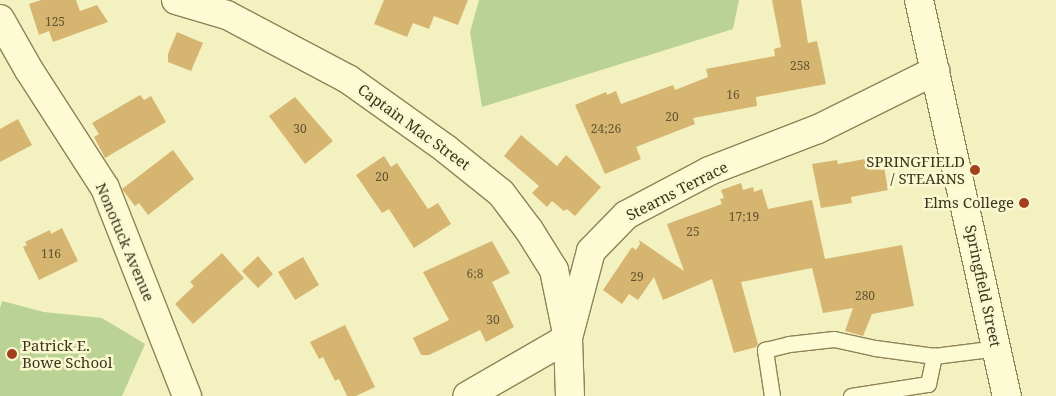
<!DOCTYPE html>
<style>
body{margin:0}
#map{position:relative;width:1056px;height:396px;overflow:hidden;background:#f3f1c0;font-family:"Noto Serif",serif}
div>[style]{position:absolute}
.green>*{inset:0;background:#bad293}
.building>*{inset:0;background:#d6b571}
.roads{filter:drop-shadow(1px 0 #8e8356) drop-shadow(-1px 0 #8e8356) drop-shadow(0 1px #8e8356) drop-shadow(0 -1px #8e8356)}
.lane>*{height:15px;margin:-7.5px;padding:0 7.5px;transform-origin:7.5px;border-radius:7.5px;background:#fdfbd4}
.street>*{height:28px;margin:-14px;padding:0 14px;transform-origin:14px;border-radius:14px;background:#fdfbd4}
.secondary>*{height:28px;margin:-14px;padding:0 14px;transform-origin:14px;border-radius:14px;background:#fdfbd4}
.dots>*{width:14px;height:14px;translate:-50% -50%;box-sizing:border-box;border:2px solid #f9f8d1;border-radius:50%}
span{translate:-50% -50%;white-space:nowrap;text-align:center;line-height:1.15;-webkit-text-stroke:5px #f9f8d1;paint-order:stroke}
.number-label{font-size:12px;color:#625431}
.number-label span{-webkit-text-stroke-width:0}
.street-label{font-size:15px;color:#3c341c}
.poi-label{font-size:15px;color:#3c341c}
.right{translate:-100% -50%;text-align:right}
.left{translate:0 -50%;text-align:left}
</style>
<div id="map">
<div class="green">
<i style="clip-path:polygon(479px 0,739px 0,733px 29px,482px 107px,470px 32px)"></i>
<i style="clip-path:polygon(2px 301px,44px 312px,102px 318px,145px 344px,122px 396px,0 396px,0 308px)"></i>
</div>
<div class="building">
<i style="clip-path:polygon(41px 0,76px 0,80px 11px,97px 5px,108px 22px,53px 42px,49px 31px,39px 35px,29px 4px)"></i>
<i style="clip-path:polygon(384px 0,468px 0,458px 25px,434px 16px,429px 29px,413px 23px,407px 37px,374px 24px)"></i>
<i style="clip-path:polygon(772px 0,801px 0,808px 43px,817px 41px,826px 84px,756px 97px,757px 106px,693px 118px,695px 124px,636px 147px,641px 159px,605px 174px,575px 105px,606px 92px,607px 95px,616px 91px,621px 104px,673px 85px,675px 90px,708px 77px,706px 69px,775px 56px,774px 49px,781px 47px)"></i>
<i style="clip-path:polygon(177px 32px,203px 43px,191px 71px,168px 62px,168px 54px)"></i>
<i style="clip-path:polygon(140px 95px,144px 100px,151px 96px,166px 122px,105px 158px,94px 137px,99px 134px,92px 123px)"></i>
<i style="clip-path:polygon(295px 97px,333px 141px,305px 164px,269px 116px)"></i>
<i style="clip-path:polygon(18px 119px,32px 145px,0 162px,0 129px)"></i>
<i style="clip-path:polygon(521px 135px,557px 166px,566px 155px,601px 187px,575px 216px,567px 209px,564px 211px,552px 201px,547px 207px,532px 193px,539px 186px,504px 156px)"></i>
<i style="clip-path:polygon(173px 150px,194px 179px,148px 215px,139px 203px,135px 206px,122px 189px)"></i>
<i style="clip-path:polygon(384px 156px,391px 167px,397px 163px,428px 209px,438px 203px,451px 224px,414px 248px,389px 209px,382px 213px,356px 175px)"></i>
<i style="clip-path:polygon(870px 158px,871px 163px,883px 161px,888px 190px,851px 197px,852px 203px,821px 208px,812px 164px,837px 160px,838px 164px)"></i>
<i style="clip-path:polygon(741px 183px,743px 190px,753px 187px,754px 192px,762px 189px,768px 209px,812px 200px,825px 259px,902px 245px,914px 306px,872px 314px,863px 336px,845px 331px,853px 308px,823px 313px,812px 268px,741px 282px,758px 344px,756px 347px,734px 353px,712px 279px,663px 300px,654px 277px,638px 300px,629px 294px,622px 304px,603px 290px,632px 247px,636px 250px,640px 244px,639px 240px,684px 271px,667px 224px,722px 204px,720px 199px,724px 198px,721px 190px)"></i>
<i style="clip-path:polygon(62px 228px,78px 261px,39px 280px,23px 247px,27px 245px,25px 242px,50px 230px,51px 234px)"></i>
<i style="clip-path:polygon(492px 241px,510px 273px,492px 282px,514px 327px,486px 342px,480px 330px,429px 355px,421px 355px,413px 338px,449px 320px,423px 272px)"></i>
<i style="clip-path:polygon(222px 253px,244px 278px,193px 324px,175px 304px,194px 286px,190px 282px)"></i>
<i style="clip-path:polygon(258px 256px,273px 274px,258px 288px,242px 271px)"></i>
<i style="clip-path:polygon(303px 257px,319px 285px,295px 300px,278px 272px)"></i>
<i style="clip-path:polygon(345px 325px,375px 387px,356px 396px,347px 396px,339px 379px,335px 381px,323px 357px,319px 359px,310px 342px)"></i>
</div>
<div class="roads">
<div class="lane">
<i style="left:772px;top:396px;width:47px;rotate:-98.7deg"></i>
<i style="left:765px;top:350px;width:25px;rotate:-14deg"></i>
<i style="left:789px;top:344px;width:45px;rotate:-6.3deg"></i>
<i style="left:834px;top:339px;width:42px;rotate:12.4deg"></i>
<i style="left:875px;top:348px;width:60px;rotate:7.7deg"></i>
<i style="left:934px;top:356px;width:64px;rotate:-7.2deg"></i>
<i style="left:851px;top:396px;width:78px;rotate:-8.9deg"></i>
<i style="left:928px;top:384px;width:29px;rotate:-78deg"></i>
</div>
<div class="street">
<i style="left:176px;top:0;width:53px;rotate:16.4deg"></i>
<i style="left:227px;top:15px;width:137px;rotate:27.9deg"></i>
<i style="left:348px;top:79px;width:120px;rotate:35.5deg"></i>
<i style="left:446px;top:149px;width:70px;rotate:38.7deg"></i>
<i style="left:501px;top:193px;width:46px;rotate:52.9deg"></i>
<i style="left:529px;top:230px;width:47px;rotate:58deg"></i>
<i style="left:554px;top:270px;width:69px;rotate:78.4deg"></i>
<i style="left:568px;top:338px;width:116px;rotate:150.1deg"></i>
<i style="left:0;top:19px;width:59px;rotate:60.4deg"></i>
<i style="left:29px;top:70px;width:140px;rotate:57.2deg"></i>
<i style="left:105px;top:188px;width:224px;rotate:68.5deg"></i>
<i style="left:570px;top:396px;width:58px;rotate:-92deg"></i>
<i style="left:568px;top:338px;width:90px;rotate:-75.2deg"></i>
<i style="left:591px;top:251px;width:50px;rotate:-45.8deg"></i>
<i style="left:626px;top:215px;width:94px;rotate:-27.9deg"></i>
<i style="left:709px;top:171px;width:117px;rotate:-21.1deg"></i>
<i style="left:818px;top:129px;width:131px;rotate:-26.4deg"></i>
</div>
<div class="secondary">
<i style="left:919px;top:0;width:406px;rotate:77.5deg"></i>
</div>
</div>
<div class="dots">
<i style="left:975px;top:170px;background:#a5401e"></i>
<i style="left:1024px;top:203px;background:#a5401e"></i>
<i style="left:12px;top:354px;background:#a5401e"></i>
</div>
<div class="number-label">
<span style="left:55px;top:22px">125</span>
<span style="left:800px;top:66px">258</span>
<span style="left:733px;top:95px">16</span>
<span style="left:672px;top:117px">20</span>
<span style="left:300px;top:129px">30</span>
<span style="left:606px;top:129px">24;26</span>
<span style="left:382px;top:177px">20</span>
<span style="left:744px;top:217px">17;19</span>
<span style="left:693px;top:232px">25</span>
<span style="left:51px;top:254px">116</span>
<span style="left:475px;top:274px">6;8</span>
<span style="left:637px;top:277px">29</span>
<span style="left:865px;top:296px">280</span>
<span style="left:493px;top:320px">30</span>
</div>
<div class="street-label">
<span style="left:414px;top:127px;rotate:36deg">Captain Mac Street</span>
<span style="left:677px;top:191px;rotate:-27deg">Stearns Terrace</span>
<span style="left:125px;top:242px;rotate:67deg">Nonotuck Avenue</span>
<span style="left:983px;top:286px;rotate:78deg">Springfield Street</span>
</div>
<div class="poi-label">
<span class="right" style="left:965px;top:170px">SPRINGFIELD<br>/ STEARNS</span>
<span class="right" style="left:1014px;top:203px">Elms College</span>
<span class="left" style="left:22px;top:354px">Patrick E.<br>Bowe School</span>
</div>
</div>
